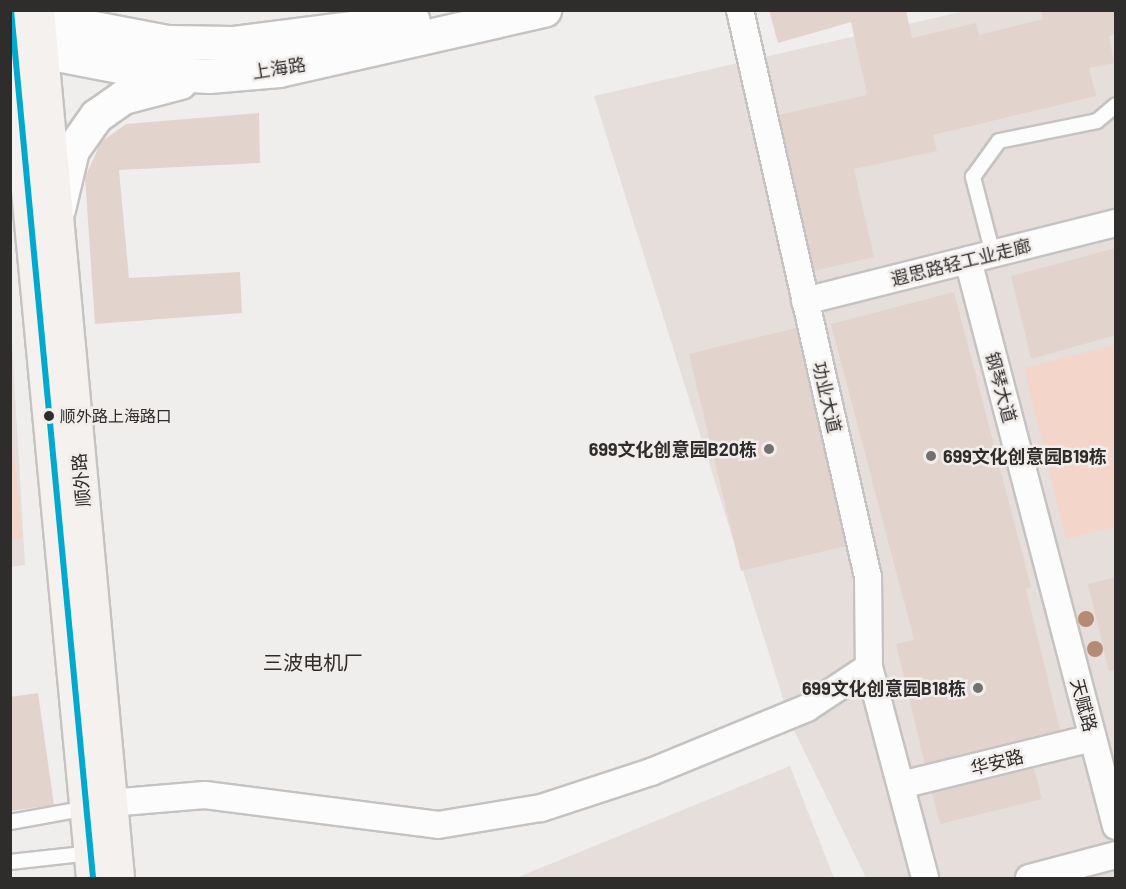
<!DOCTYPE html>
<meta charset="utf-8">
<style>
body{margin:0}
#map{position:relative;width:1126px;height:889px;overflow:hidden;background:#f0eeec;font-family:Barlow,"Noto Sans SC",sans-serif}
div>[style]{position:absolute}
.built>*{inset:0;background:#e5dedb}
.green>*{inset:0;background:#f3d6c9}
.building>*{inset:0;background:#e2d4cd}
.roads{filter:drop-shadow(2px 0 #c5c3c2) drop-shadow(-2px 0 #c5c3c2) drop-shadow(0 2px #c5c3c2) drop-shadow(0 -2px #c5c3c2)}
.service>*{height:14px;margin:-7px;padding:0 7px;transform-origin:7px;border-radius:7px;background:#fdfcfc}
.minor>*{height:26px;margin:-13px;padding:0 13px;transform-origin:13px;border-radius:13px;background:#fdfcfc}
.secondary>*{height:33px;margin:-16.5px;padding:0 16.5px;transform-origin:16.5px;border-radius:16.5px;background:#fdfcfc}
.primary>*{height:33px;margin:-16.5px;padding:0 16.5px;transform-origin:16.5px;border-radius:16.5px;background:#f5f1ee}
.bus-1>*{height:6px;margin:-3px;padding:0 3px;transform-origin:3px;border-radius:3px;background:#00a9ce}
.trees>*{width:16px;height:16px;margin:-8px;border-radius:50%;background:#b58c73}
.dots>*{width:16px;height:16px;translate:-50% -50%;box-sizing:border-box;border:3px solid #f1edeb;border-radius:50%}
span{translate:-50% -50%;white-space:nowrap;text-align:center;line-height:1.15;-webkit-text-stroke:5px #f1edeb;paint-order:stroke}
.bus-label{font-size:16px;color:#2e2d2c}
.left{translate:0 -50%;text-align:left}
.street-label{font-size:18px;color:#2e2d2c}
.poi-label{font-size:18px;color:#2e2d2c;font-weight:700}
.right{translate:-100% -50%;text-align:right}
.neighbourhood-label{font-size:20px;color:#2e2d2c}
.frame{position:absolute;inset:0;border:12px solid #2e2d2c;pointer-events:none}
</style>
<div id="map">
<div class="built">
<i style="clip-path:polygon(965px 11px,1115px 11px,1115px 878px,866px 878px,791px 724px,594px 96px)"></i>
<i style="clip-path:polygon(10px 309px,25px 565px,11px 567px)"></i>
<i style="clip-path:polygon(790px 766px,834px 878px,516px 878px)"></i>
</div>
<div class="green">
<i style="clip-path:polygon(1115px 345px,1115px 527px,1066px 539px,1024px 368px)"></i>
<i style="clip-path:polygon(10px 426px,23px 538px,11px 539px,10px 539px)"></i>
</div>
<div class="building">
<i style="clip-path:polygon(769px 10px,906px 10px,912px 38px,976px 23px,979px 35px,1043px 19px,1041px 10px,1116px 10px,1116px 34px,1109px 36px,1114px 63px,1089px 68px,1096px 96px,933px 135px,937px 151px,854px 169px,874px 257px,814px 271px,779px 115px,867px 95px,851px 22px,778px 43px)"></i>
<i style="clip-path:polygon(259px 113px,260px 163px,119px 170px,129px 278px,240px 272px,242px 313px,95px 324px,85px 177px,101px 142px,126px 124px)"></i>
<i style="clip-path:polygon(1116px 248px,1116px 335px,1031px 359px,1011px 276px)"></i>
<i style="clip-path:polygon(954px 292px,1031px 587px,1026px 589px,1060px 730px,925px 764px,896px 644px,914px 640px,831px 324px)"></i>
<i style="clip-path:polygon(796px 328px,846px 546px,741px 571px,689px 354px)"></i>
<i style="clip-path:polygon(1116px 577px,1116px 670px,1109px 671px,1088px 584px)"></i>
<i style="clip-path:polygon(38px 693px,54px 805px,10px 811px,10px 697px)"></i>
<i style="clip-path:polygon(1034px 768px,1042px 799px,940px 824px,932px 793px)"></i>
</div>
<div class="roads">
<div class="service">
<i style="left:993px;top:254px;width:80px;rotate:-104.6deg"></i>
<i style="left:973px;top:177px;width:44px;rotate:-54.2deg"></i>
<i style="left:999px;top:141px;width:100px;rotate:-11.5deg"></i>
<i style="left:1097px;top:121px;width:25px;rotate:-40deg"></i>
<i style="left:10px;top:822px;width:78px;rotate:-10.3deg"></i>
<i style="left:10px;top:862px;width:81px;rotate:-6.3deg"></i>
</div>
<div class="minor">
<i style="left:740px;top:10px;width:581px;rotate:77.28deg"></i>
<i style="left:868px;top:577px;width:90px;rotate:89.4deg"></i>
<i style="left:869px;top:667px;width:218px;rotate:75.1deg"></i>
<i style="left:968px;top:260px;width:585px;rotate:75.35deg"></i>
<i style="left:805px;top:301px;width:321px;rotate:-14.1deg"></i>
<i style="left:901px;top:785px;width:197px;rotate:-13.8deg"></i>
<i style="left:110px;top:803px;width:95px;rotate:-4.8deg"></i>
<i style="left:205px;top:795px;width:235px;rotate:7.3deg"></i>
<i style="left:438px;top:825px;width:104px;rotate:-9.4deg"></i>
<i style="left:541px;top:808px;width:116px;rotate:-18.1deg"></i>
<i style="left:651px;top:772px;width:169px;rotate:-22.3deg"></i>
<i style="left:807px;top:708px;width:74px;rotate:-33.5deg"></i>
<i style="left:1029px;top:878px;width:90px;rotate:-14.8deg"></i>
</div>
<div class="secondary">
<i style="left:10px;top:12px;width:161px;rotate:10.8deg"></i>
<i style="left:168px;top:42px;width:64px;rotate:0.9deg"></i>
<i style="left:232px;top:43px;width:182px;rotate:-7.2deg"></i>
<i style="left:15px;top:46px;width:143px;rotate:10.9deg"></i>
<i style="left:155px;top:73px;width:54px;rotate:3.2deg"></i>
<i style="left:209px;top:76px;width:70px;rotate:-4.9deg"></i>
<i style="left:279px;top:70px;width:272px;rotate:-12.8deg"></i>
<i style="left:58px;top:209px;width:61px;rotate:-76.7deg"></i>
<i style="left:72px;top:150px;width:42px;rotate:-54.8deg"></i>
<i style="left:96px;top:116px;width:33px;rotate:-35deg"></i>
<i style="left:123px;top:97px;width:59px;rotate:-14.7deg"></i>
</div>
<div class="primary">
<i style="left:11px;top:10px;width:872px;rotate:84.6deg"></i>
<i style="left:37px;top:10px;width:872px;rotate:84.73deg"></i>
</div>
</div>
<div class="bus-1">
<i style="left:11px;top:10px;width:872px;rotate:84.6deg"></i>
</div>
<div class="trees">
<i style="left:1086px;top:619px"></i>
<i style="left:1095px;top:649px"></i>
</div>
<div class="dots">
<i style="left:49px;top:416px;background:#2e2d2c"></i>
<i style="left:769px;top:449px;background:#72716f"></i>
<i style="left:931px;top:456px;background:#72716f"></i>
<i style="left:978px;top:688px;background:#72716f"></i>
</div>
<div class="bus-label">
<span class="left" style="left:60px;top:416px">顺外路上海路口</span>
</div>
<div class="street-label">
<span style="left:279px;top:68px;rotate:-9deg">上海路</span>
<span style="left:961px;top:262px;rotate:-14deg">遐思路轻工业走廊</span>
<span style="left:1001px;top:387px;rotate:75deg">钢琴大道</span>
<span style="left:827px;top:397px;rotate:77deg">功业大道</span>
<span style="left:81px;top:480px;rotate:-95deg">顺外路</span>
<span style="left:1084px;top:705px;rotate:75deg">天赋路</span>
<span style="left:997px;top:762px;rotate:-14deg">华安路</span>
</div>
<div class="poi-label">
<span class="right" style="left:757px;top:449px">699文化创意园B20栋</span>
<span class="left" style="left:943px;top:456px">699文化创意园B19栋</span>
<span class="right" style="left:966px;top:688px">699文化创意园B18栋</span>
</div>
<div class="neighbourhood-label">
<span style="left:313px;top:662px">三波电机厂</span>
</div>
<div class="frame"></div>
</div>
